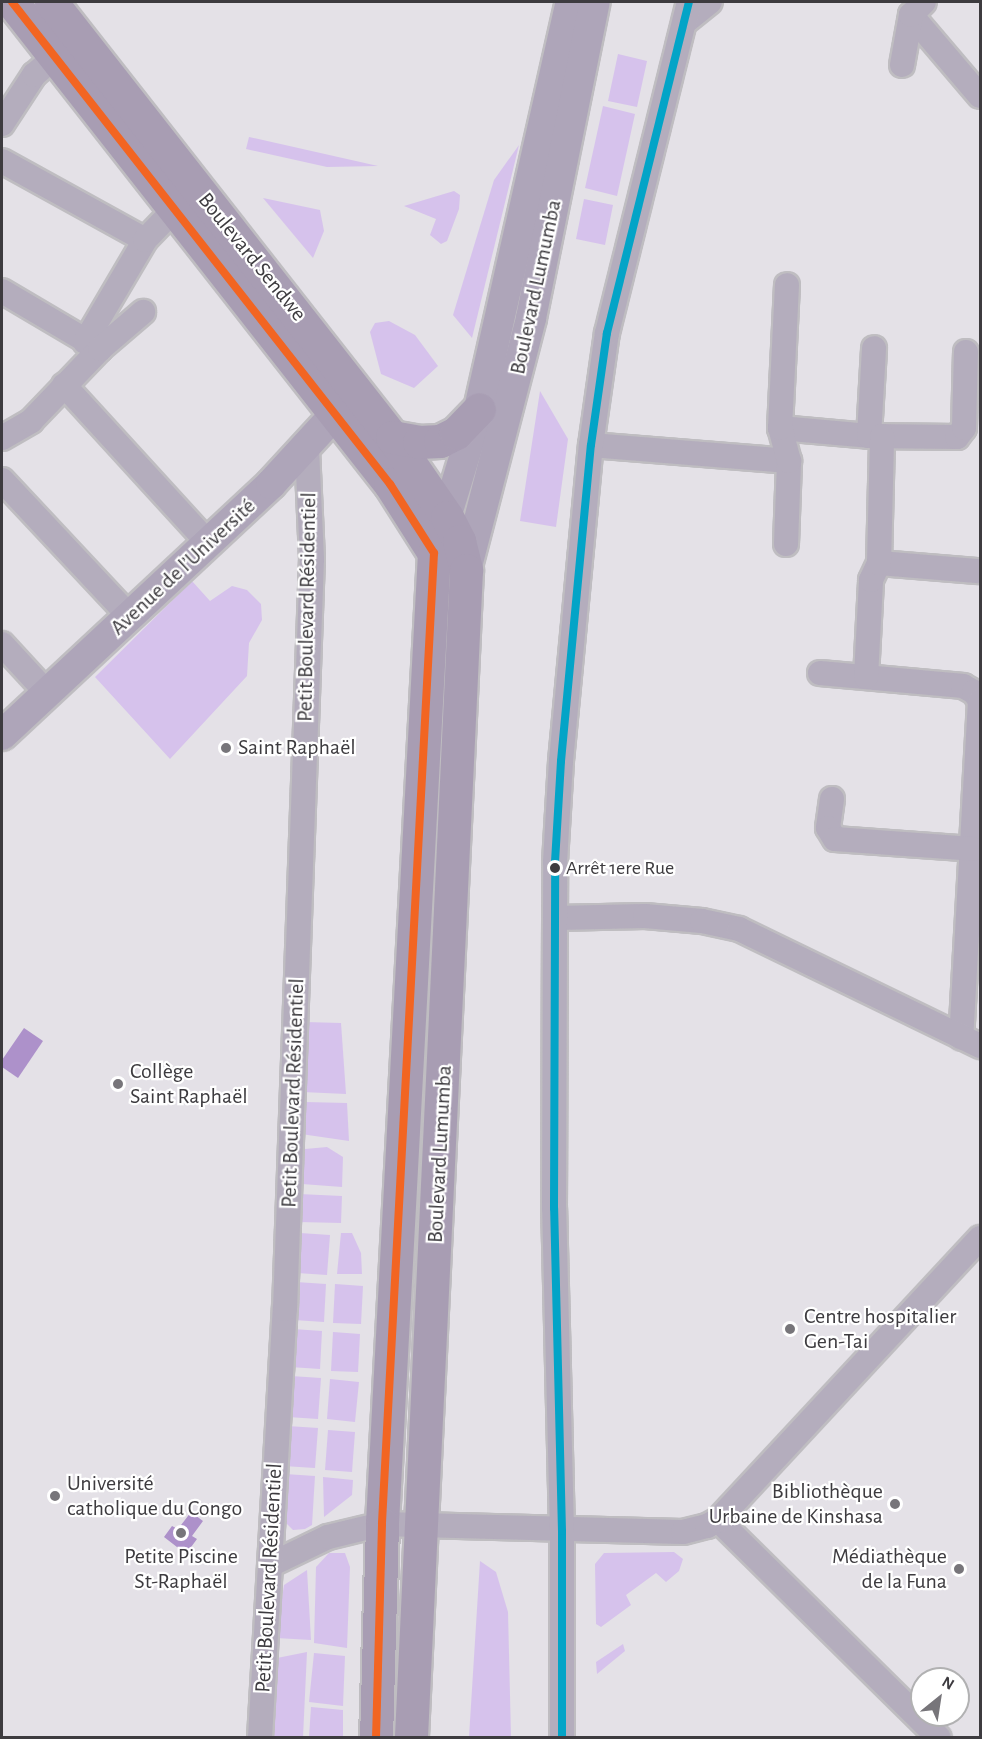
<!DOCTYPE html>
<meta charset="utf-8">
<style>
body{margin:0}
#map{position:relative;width:982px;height:1739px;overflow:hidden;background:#e4e1e7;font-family:"Alegreya Sans",sans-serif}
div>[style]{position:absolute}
.green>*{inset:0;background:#d6c2ec}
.water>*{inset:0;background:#ad91ca}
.roads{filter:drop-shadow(2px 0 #bfbdc1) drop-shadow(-2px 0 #bfbdc1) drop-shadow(0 2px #bfbdc1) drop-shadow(0 -2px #bfbdc1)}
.minor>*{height:24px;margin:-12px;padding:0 12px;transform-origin:12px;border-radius:12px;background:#b4adbd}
.major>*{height:30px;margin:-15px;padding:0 15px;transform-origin:15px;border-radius:15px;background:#aea5b9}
.highway>*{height:33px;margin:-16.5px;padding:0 16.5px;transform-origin:16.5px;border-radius:16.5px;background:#a89db3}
.bus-1>*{height:8px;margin:-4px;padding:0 4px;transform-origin:4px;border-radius:4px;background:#f26522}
.bus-2>*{height:8px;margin:-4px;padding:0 4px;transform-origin:4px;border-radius:4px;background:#03a4c7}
.dots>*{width:16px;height:16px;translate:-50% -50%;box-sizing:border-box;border:3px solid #fff;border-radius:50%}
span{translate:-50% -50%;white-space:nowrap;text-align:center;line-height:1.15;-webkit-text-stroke:4.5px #fff;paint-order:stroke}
.bus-label{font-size:20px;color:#3d3b3f}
.left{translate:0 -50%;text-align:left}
.street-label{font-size:22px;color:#3d3b3f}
.poi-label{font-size:22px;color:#3d3b3f}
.right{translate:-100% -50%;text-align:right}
.frame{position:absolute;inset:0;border:3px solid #3d3b3f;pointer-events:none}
.north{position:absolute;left:910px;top:1667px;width:60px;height:60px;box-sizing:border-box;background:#fff;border:2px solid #b1b1b2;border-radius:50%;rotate:30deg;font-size:16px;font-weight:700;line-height:24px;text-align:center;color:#3d3b3f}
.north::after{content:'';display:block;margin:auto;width:21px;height:27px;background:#77757a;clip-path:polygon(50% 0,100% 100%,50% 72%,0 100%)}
</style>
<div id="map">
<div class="green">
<i style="clip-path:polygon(618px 54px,647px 61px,637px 107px,608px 101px)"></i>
<i style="clip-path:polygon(603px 106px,635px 114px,617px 196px,585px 188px)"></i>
<i style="clip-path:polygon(249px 137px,378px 166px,327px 167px,246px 149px)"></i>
<i style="clip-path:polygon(519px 145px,472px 338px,453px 315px,494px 180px)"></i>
<i style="clip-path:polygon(454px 191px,460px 195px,459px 209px,447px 241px,441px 244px,430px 235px,436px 219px,404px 206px)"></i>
<i style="clip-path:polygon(263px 198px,320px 210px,324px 231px,313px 258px)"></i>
<i style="clip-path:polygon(584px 199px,613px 205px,605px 245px,576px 239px)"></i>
<i style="clip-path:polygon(389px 321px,415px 335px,438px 366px,414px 388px,381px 374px,370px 332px,375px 323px)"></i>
<i style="clip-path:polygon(540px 391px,568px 439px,556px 527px,520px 521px)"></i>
<i style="clip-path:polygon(192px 581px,210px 601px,232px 586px,247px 590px,261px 604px,262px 620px,249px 643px,247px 676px,170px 759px,95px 677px)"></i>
<i style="clip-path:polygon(305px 1022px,341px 1023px,346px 1094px,302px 1092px)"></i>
<i style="clip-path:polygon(305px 1102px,347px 1103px,349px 1141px,301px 1134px)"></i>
<i style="clip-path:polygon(327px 1147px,343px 1157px,342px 1187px,302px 1184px,305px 1149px)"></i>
<i style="clip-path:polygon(299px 1194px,342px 1196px,341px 1223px,298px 1222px)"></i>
<i style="clip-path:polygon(300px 1233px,330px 1235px,327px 1275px,297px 1273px)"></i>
<i style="clip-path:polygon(341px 1233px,352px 1233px,361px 1253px,362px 1274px,337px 1274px)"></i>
<i style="clip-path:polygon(296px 1282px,326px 1284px,324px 1322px,294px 1320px)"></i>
<i style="clip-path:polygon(335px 1284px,363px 1286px,361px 1324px,333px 1323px)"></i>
<i style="clip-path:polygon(293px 1329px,322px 1331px,320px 1369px,290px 1367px)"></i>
<i style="clip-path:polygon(333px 1332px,360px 1334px,358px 1372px,331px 1371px)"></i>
<i style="clip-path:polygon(291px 1376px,321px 1378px,318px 1419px,288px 1417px)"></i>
<i style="clip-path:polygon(330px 1379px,359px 1382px,355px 1422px,327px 1419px)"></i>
<i style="clip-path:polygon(287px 1426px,318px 1428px,315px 1468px,284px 1466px)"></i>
<i style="clip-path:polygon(328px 1430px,355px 1432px,352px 1472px,325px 1470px)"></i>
<i style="clip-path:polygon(285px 1474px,315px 1476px,312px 1525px,305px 1529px,293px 1530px,284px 1521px)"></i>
<i style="clip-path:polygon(323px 1477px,353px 1480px,352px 1495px,324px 1517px)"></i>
<i style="clip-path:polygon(674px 1552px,683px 1559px,679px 1571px,666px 1582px,656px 1573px,626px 1595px,631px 1605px,601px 1627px,596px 1624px,595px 1564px,604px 1553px)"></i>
<i style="clip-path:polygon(329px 1553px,345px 1553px,350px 1567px,347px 1648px,314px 1643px,316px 1567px)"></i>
<i style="clip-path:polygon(480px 1561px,496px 1572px,508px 1612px,511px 1737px,469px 1737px)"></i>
<i style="clip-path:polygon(307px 1570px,311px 1640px,276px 1638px,284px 1585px)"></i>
<i style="clip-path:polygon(623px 1644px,625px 1651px,597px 1674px,596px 1662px)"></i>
<i style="clip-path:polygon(307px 1652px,303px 1737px,270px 1738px,277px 1658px)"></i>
<i style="clip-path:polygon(314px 1653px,345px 1656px,343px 1706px,309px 1702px)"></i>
<i style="clip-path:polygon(311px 1707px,343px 1710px,343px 1737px,309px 1737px)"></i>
</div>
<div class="water">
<i style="clip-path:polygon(24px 1028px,43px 1041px,18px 1078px,2px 1067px,2px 1060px)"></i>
<i style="clip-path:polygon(191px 1512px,203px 1521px,192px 1536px,197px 1539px,186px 1554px,164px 1537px,172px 1526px,178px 1529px)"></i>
</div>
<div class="roads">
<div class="minor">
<i style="left:911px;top:15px;width:106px;rotate:49.6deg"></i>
<i style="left:685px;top:22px;width:32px;rotate:-39deg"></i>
<i style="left:902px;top:65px;width:51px;rotate:-79.8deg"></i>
<i style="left:911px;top:15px;width:18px;rotate:-45deg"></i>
<i style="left:2px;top:124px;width:59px;rotate:-56.9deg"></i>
<i style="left:34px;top:75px;width:28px;rotate:-41deg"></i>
<i style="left:2px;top:161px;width:163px;rotate:28.9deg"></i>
<i style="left:2px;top:291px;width:114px;rotate:30.6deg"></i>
<i style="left:85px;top:342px;width:118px;rotate:-59.5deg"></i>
<i style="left:145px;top:240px;width:42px;rotate:-46deg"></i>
<i style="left:64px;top:385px;width:215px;rotate:47.6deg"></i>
<i style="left:780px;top:428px;width:89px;rotate:5.1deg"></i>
<i style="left:869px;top:436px;width:88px;rotate:0.7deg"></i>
<i style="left:957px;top:437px;width:11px;rotate:-52deg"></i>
<i style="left:964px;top:428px;width:76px;rotate:-88.5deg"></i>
<i style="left:869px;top:436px;width:88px;rotate:-86.7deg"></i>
<i style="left:2px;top:438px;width:34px;rotate:-30deg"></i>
<i style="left:31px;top:421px;width:100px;rotate:-46.2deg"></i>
<i style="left:100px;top:349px;width:57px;rotate:-40.7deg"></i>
<i style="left:591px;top:445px;width:199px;rotate:4.6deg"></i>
<i style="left:2px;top:480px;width:189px;rotate:46.9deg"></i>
<i style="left:786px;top:544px;width:83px;rotate:-87.9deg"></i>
<i style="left:789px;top:461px;width:34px;rotate:-105deg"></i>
<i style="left:780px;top:428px;width:143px;rotate:-87.2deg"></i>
<i style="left:879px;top:563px;width:98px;rotate:4.7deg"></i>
<i style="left:2px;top:644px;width:67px;rotate:47.4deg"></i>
<i style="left:820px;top:673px;width:144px;rotate:5.2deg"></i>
<i style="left:963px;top:686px;width:13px;rotate:29deg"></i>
<i style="left:974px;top:692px;width:11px;rotate:56deg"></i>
<i style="left:980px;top:701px;width:337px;rotate:93.2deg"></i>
<i style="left:866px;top:677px;width:97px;rotate:-87deg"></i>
<i style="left:871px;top:580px;width:19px;rotate:-65deg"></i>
<i style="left:879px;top:563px;width:127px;rotate:-88.6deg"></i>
<i style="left:832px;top:799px;width:29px;rotate:98deg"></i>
<i style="left:828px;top:828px;width:13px;rotate:58deg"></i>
<i style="left:835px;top:839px;width:138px;rotate:4.1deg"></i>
<i style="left:556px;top:918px;width:89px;rotate:-1.3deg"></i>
<i style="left:645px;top:916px;width:57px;rotate:5deg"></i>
<i style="left:702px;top:921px;width:38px;rotate:12deg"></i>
<i style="left:739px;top:929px;width:268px;rotate:25.9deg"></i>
<i style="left:718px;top:1520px;width:310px;rotate:44.6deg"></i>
<i style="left:270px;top:1565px;width:64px;rotate:-25.8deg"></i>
<i style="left:328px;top:1537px;width:56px;rotate:-13.5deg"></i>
<i style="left:382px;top:1524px;width:301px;rotate:1.5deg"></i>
<i style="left:683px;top:1532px;width:25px;rotate:-14deg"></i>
<i style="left:707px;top:1526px;width:13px;rotate:-29deg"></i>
<i style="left:718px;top:1520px;width:385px;rotate:-47.1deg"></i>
<i style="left:260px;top:1738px;width:430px;rotate:-86.7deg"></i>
<i style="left:285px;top:1309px;width:750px;rotate:-87.94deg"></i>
<i style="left:312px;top:559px;width:111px;rotate:-92.6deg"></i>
<i style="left:562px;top:1738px;width:207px;rotate:-90deg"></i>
<i style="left:562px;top:1531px;width:323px;rotate:-91.4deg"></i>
<i style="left:554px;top:1208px;width:346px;rotate:-89.8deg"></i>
<i style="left:555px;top:862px;width:101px;rotate:-86.6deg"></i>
<i style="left:561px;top:761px;width:317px;rotate:-84.6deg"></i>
<i style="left:591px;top:445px;width:113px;rotate:-81.9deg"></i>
<i style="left:607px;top:333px;width:341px;rotate:-76.1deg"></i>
</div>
<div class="major">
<i style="left:440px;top:537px;width:134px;rotate:-73.1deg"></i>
<i style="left:479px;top:409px;width:417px;rotate:-77.3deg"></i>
<i style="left:466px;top:570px;width:260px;rotate:-75.5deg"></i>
<i style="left:531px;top:318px;width:322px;rotate:-78.6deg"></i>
<i style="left:2px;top:735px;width:368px;rotate:-43deg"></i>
<i style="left:271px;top:484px;width:118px;rotate:-47.4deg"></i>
</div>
<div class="highway">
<i style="left:12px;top:2px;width:613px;rotate:51.9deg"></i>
<i style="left:390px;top:484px;width:82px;rotate:57.5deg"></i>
<i style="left:434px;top:553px;width:972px;rotate:93.07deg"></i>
<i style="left:382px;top:1524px;width:214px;rotate:91.6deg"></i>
<i style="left:51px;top:2px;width:553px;rotate:51.91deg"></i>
<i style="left:392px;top:437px;width:97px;rotate:55.5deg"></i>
<i style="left:447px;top:517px;width:27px;rotate:63deg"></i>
<i style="left:459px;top:541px;width:30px;rotate:76deg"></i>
<i style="left:466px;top:570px;width:1169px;rotate:92.7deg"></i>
<i style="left:392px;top:437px;width:27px;rotate:10deg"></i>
<i style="left:419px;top:442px;width:21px;rotate:-3deg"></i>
<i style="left:440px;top:441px;width:18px;rotate:-27deg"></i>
<i style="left:456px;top:433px;width:33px;rotate:-46deg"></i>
</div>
</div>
<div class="bus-1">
<i style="left:12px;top:2px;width:613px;rotate:51.9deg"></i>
<i style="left:390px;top:484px;width:82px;rotate:57.5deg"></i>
<i style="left:434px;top:553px;width:972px;rotate:93.07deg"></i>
<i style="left:382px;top:1524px;width:214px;rotate:91.6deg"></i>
</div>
<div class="bus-2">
<i style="left:562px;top:1738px;width:207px;rotate:-90deg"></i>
<i style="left:562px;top:1531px;width:323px;rotate:-91.4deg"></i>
<i style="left:554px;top:1208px;width:346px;rotate:-89.8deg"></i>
<i style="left:555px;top:862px;width:101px;rotate:-86.6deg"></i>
<i style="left:561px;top:761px;width:317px;rotate:-84.6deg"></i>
<i style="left:591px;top:445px;width:113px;rotate:-81.9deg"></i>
<i style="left:607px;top:333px;width:341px;rotate:-76.1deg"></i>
</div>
<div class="dots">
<i style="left:226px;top:748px;background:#77757a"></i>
<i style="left:555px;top:868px;background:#3d3b3f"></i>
<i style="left:118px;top:1084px;background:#77757a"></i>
<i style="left:790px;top:1329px;background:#77757a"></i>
<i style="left:55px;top:1496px;background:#77757a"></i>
<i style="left:895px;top:1504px;background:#77757a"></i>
<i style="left:181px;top:1533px;background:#77757a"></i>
<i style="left:959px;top:1569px;background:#77757a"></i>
</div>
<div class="bus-label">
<span class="left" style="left:566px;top:868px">Arrêt 1ere Rue</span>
</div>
<div class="street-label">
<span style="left:252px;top:257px;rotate:51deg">Boulevard Sendwe</span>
<span style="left:536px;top:287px;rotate:-78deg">Boulevard Lumumba</span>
<span style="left:183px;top:567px;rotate:-43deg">Avenue de l’Université</span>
<span style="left:307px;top:607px;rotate:-89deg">Petit Boulevard Résidentiel</span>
<span style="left:293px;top:1093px;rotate:-88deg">Petit Boulevard Résidentiel</span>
<span style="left:440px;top:1154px;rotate:-87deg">Boulevard Lumumba</span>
<span style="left:269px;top:1578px;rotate:-87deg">Petit Boulevard Résidentiel</span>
</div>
<div class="poi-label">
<span class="left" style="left:238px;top:748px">Saint Raphaël</span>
<span class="left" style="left:130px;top:1084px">Collège<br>Saint Raphaël</span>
<span class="left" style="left:804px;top:1329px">Centre hospitalier<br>Gen-Tai</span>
<span class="left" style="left:67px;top:1496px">Université<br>catholique du Congo</span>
<span class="right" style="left:883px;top:1504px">Bibliothèque<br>Urbaine de Kinshasa</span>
<span style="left:181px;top:1569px">Petite Piscine<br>St-Raphaël</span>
<span class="right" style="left:947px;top:1569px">Médiathèque<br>de la Funa</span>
</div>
<div class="frame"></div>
<div class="north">N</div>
</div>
